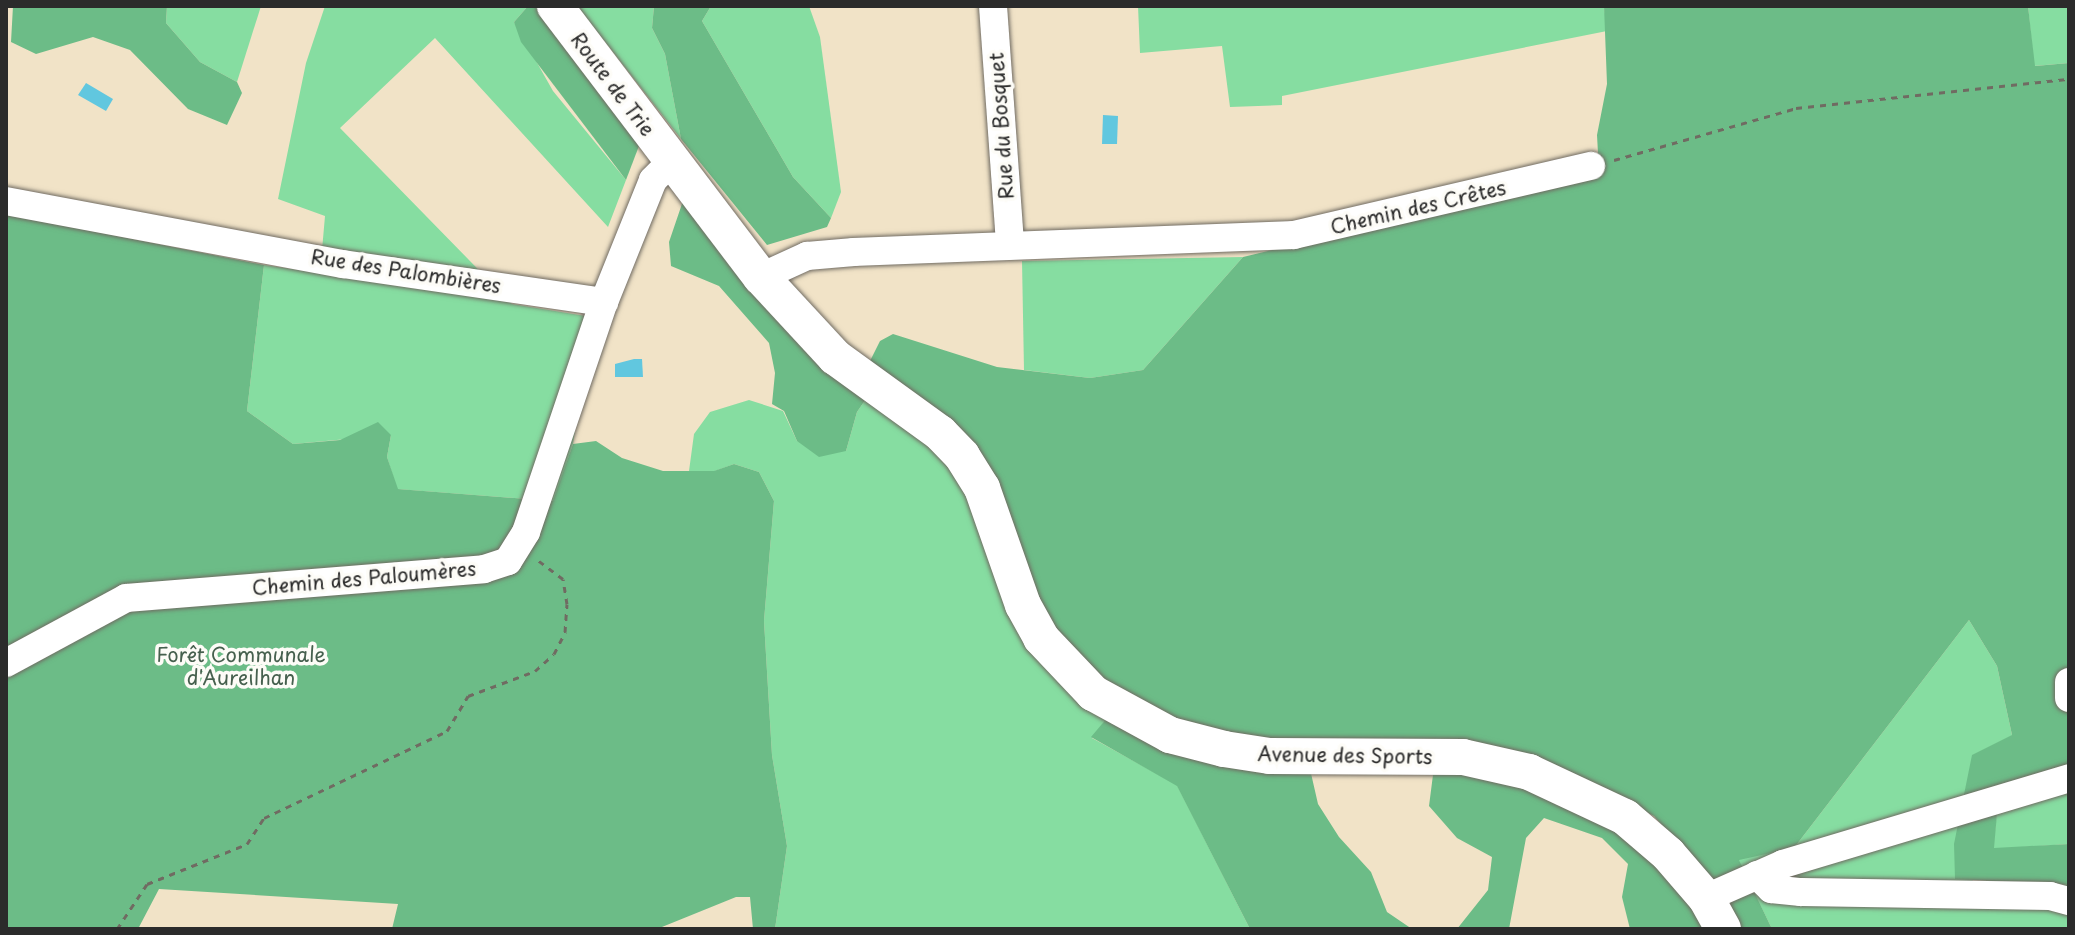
<!DOCTYPE html>
<meta charset="utf-8">
<style>
body{margin:0}
#map{position:relative;width:2075px;height:935px;overflow:hidden;background:#f1e3c7;font-family:"Playpen Sans",sans-serif}
div>[style]{position:absolute}
.green>*{inset:0;background:#86dda1}
.forest>*{inset:0;background:#6cbc87}
.water>*{inset:0;background:#61c7df}
.path>*{height:3px;margin-top:-1.5px;transform-origin:0;background:repeating-linear-gradient(90deg,#706b62 0 6px,transparent 0 12px)}
.roads{filter:drop-shadow(0 0 2px #706b62) drop-shadow(0 0 2px #706b62)}
.minor>*{height:28px;margin:-14px;padding:0 14px;transform-origin:14px;border-radius:14px;background:#fff}
.major>*{height:36px;margin:-18px;padding:0 18px;transform-origin:18px;border-radius:18px;background:#fff}
span{translate:-50% -50%;white-space:nowrap;text-align:center;line-height:1.15;-webkit-text-stroke:7px #fdfcf7;paint-order:stroke}
.street-label{font-size:20px;color:#2b2b2b}
.park-label{font-size:20px;color:#46604e}
.frame{position:absolute;inset:0;border:8px solid #2b2b2b;pointer-events:none}
</style>
<div id="map">
<div class="green">
<div style="clip-path:polygon(167px 6px,261px 6px,237px 82px,200px 62px,166px 23px)"></div>
<div style="clip-path:polygon(325px 6px,528px 6px,514px 22px,553px 91px,626px 180px,608px 227px,435px 38px,340px 128px,512px 304px,592px 317px,573px 444px,554px 501px,397px 489px,387px 457px,391px 435px,293px 444px,247px 411px,264px 265px,320px 273px,325px 216px,278px 199px,306px 63px)"></div>
<div style="clip-path:polygon(577px 6px,654px 6px,652px 28px,665px 54px,681px 139px)"></div>
<div style="clip-path:polygon(711px 6px,809px 6px,820px 37px,841px 192px,831px 218px,793px 177px,702px 21px)"></div>
<div style="clip-path:polygon(1138px 6px,1604px 6px,1607px 31px,1282px 96px,1282px 105px,1230px 107px,1222px 46px,1140px 53px)"></div>
<div style="clip-path:polygon(2028px 6px,2069px 6px,2069px 63px,2034px 66px)"></div>
<div style="clip-path:polygon(1243px 257px,1143px 370px,1090px 378px,1024px 370px,1022px 261px)"></div>
<div style="clip-path:polygon(868px 396px,953px 466px,1107px 718px,1092px 738px,1177px 785px,1250px 929px,775px 929px,787px 846px,772px 755px,764px 621px,774px 501px,759px 472px,734px 464px,715px 471px,689px 471px,694px 434px,710px 412px,749px 400px,783px 411px,797px 441px,846px 451px,857px 412px)"></div>
<div style="clip-path:polygon(1969px 620px,1997px 666px,2012px 735px,1972px 883px,2069px 885px,2069px 929px,1772px 929px,1738px 859px,1794px 848px)"></div>
<div style="clip-path:polygon(2069px 786px,2069px 844px,1993px 849px,1998px 803px)"></div>
</div>
<div class="forest">
<div style="clip-path:polygon(13px 6px,167px 6px,166px 23px,200px 62px,237px 82px,242px 93px,227px 125px,188px 109px,130px 50px,93px 37px,36px 54px,11px 42px)"></div>
<div style="clip-path:polygon(528px 6px,536px 6px,642px 138px,626px 180px,521px 42px,514px 22px)"></div>
<div style="clip-path:polygon(654px 6px,711px 6px,702px 21px,793px 177px,831px 218px,827px 227px,767px 245px,681px 139px,665px 54px,652px 28px)"></div>
<div style="clip-path:polygon(1604px 6px,2028px 6px,2035px 66px,2069px 63px,2069px 786px,1998px 803px,1994px 848px,2069px 844px,2069px 885px,1955px 879px,1954px 844px,1972px 755px,2012px 735px,1997px 666px,1969px 620px,1794px 848px,1739px 860px,1772px 929px,1741px 929px,1729px 901px,1654px 816px,1577px 777px,1233px 737px,1155px 713px,1106px 688px,1067px 654px,1039px 607px,985px 469px,870px 361px,880px 341px,893px 334px,997px 367px,1090px 378px,1143px 370px,1243px 257px,1599px 172px,1597px 135px,1607px 84px)"></div>
<div style="clip-path:polygon(685px 195px,868px 396px,857px 412px,846px 451px,819px 457px,797px 441px,784px 411px,772px 404px,775px 373px,769px 343px,719px 286px,671px 266px,669px 242px)"></div>
<div style="clip-path:polygon(6px 214px,264px 265px,247px 411px,293px 444px,340px 440px,378px 422px,391px 435px,387px 457px,398px 489px,553px 501px,573px 444px,596px 441px,622px 458px,663px 471px,714px 471px,734px 464px,759px 472px,774px 501px,764px 621px,772px 755px,787px 846px,775px 929px,753px 929px,750px 897px,736px 897px,657px 929px,392px 929px,398px 904px,159px 889px,138px 929px,6px 929px)"></div>
<div style="clip-path:polygon(1107px 718px,1310px 769px,1318px 804px,1339px 837px,1371px 872px,1387px 912px,1412px 929px,1250px 929px,1177px 786px,1091px 737px)"></div>
<div style="clip-path:polygon(1434px 767px,1543px 792px,1640px 838px,1706px 929px,1630px 929px,1622px 897px,1628px 864px,1602px 838px,1544px 818px,1526px 838px,1509px 929px,1457px 929px,1488px 890px,1492px 857px,1457px 838px,1429px 806px)"></div>
</div>
<div class="water">
<div style="clip-path:polygon(86px 83px,113px 99px,106px 111px,78px 95px)"></div>
<div style="clip-path:polygon(1103px 115px,1118px 116px,1117px 144px,1102px 144px)"></div>
<div style="clip-path:polygon(634px 359px,642px 359px,643px 377px,615px 377px,615px 364px)"></div>
</div>
<div class="path">
<div style="left:1614px;top:160px;width:189px;rotate:-15.9deg"></div>
<div style="left:1796px;top:108px;width:275px;rotate:-6.1deg"></div>
<div style="left:117px;top:929px;width:54px;rotate:-56.3deg"></div>
<div style="left:147px;top:884px;width:108px;rotate:-21.8deg"></div>
<div style="left:247px;top:844px;width:31px;rotate:-57deg"></div>
<div style="left:264px;top:818px;width:203px;rotate:-25.4deg"></div>
<div style="left:447px;top:731px;width:41px;rotate:-59deg"></div>
<div style="left:468px;top:696px;width:72px;rotate:-20.5deg"></div>
<div style="left:535px;top:671px;width:25px;rotate:-42deg"></div>
<div style="left:554px;top:654px;width:25px;rotate:-63deg"></div>
<div style="left:565px;top:632px;width:28px;rotate:-86deg"></div>
<div style="left:567px;top:604px;width:25px;rotate:-99deg"></div>
<div style="left:563px;top:579px;width:31px;rotate:-143deg"></div>
</div>
<div class="roads">
<div class="minor">
<div style="left:993px;top:6px;width:240px;rotate:85.9deg"></div>
<div style="left:6px;top:201px;width:343px;rotate:10.6deg"></div>
<div style="left:343px;top:264px;width:264px;rotate:8.3deg"></div>
<div style="left:604px;top:302px;width:131px;rotate:-68.1deg"></div>
<div style="left:653px;top:180px;width:27px;rotate:-45deg"></div>
<div style="left:761px;top:277px;width:51px;rotate:-24.5deg"></div>
<div style="left:807px;top:256px;width:47px;rotate:-4.9deg"></div>
<div style="left:854px;top:252px;width:440px;rotate:-2.2deg"></div>
<div style="left:1294px;top:235px;width:305px;rotate:-13.1deg"></div>
<div style="left:6px;top:663px;width:136px;rotate:-28.4deg"></div>
<div style="left:126px;top:598px;width:359px;rotate:-4.6deg"></div>
<div style="left:484px;top:569px;width:25px;rotate:-18deg"></div>
<div style="left:508px;top:561px;width:34px;rotate:-58deg"></div>
<div style="left:526px;top:532px;width:243px;rotate:-71.3deg"></div>
<div style="left:2069px;top:682px;width:16px;rotate:90deg"></div>
<div style="left:1757px;top:875px;width:20px;rotate:45deg"></div>
<div style="left:1771px;top:889px;width:30px;rotate:6deg"></div>
<div style="left:1801px;top:892px;width:249px;rotate:0.9deg"></div>
<div style="left:2050px;top:896px;width:20px;rotate:15deg"></div>
<div style="left:1706px;top:898px;width:84px;rotate:-23.8deg"></div>
<div style="left:1783px;top:864px;width:299px;rotate:-16.7deg"></div>
</div>
<div class="major">
<div style="left:555px;top:6px;width:340px;rotate:52.8deg"></div>
<div style="left:761px;top:277px;width:109px;rotate:47.2deg"></div>
<div style="left:835px;top:357px;width:130px;rotate:35.9deg"></div>
<div style="left:940px;top:433px;width:32px;rotate:46deg"></div>
<div style="left:962px;top:456px;width:38px;rotate:58deg"></div>
<div style="left:982px;top:488px;width:124px;rotate:70.7deg"></div>
<div style="left:1023px;top:605px;width:38px;rotate:61deg"></div>
<div style="left:1041px;top:638px;width:76px;rotate:46.6deg"></div>
<div style="left:1093px;top:693px;width:88px;rotate:28.6deg"></div>
<div style="left:1170px;top:735px;width:56px;rotate:14.5deg"></div>
<div style="left:1224px;top:749px;width:46px;rotate:8.8deg"></div>
<div style="left:1269px;top:756px;width:194px;rotate:0.3deg"></div>
<div style="left:1463px;top:757px;width:68px;rotate:12.8deg"></div>
<div style="left:1529px;top:772px;width:106px;rotate:25.1deg"></div>
<div style="left:1625px;top:817px;width:57px;rotate:40.7deg"></div>
<div style="left:1668px;top:854px;width:58px;rotate:49.2deg"></div>
<div style="left:1706px;top:898px;width:35px;rotate:61deg"></div>
</div>
</div>
<div class="street-label">
<span style="left:613px;top:84px;rotate:53deg">Route de Trie</span>
<span style="left:1001px;top:126px;rotate:-94deg">Rue du Bosquet</span>
<span style="left:1418px;top:207px;rotate:-13deg">Chemin des Crêtes</span>
<span style="left:406px;top:271px;rotate:9deg">Rue des Palombières</span>
<span style="left:364px;top:578px;rotate:-5deg">Chemin des Paloumères</span>
<span style="left:1345px;top:755px;rotate:1deg">Avenue des Sports</span>
</div>
<div class="park-label">
<span style="left:241px;top:666px">Forêt Communale<br>d'Aureilhan</span>
</div>
<div class="frame"></div>
</div>
